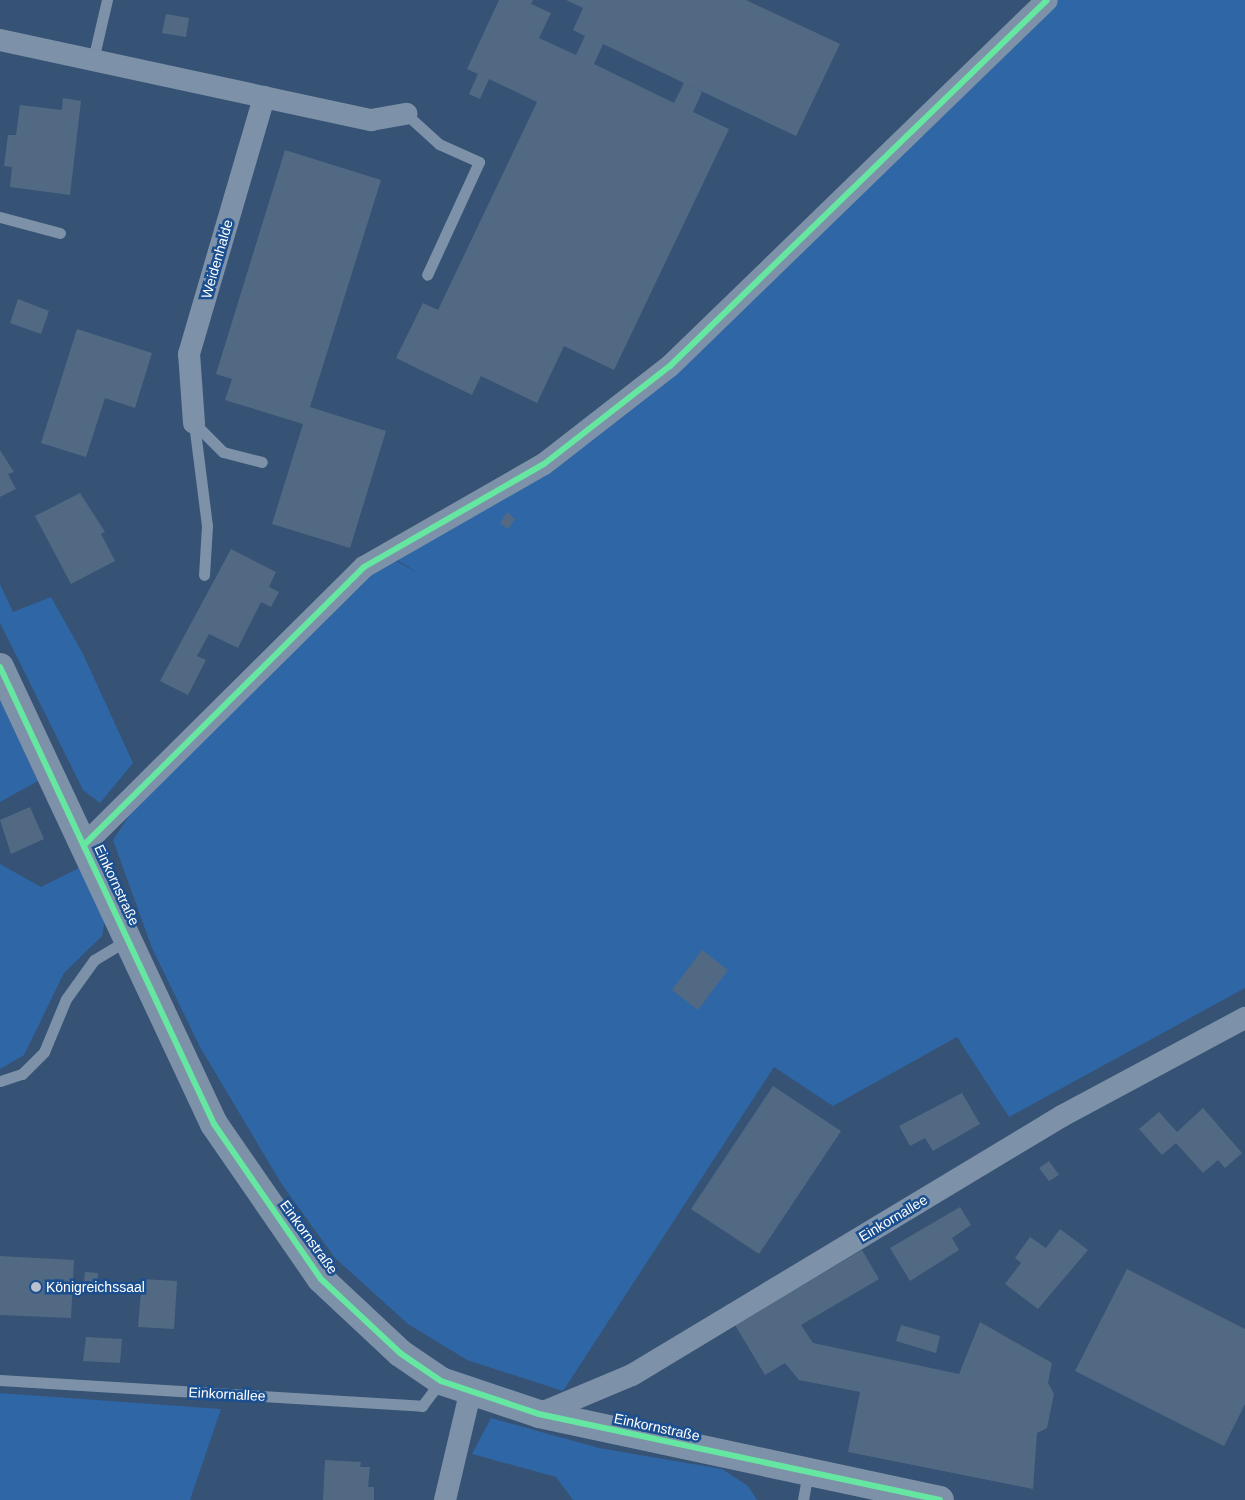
<!DOCTYPE html>
<meta charset="utf-8">
<style>
body{margin:0}
#map{position:relative;width:1245px;height:1500px;overflow:hidden;background:#365274;font-family:Arial,sans-serif}
div>[style]{position:absolute}
.green>*{inset:0;background:#2f66a5}
.building>*{inset:0;background:#526984}
.service>*{height:11px;margin:-5.5px;padding:0 5.5px;transform-origin:5.5px;border-radius:5.5px;background:#7d92a8}
.minor>*{height:22px;margin:-11px;padding:0 11px;transform-origin:11px;border-radius:11px;background:#7d92a8}
.tertiary>*{height:28px;margin:-14px;padding:0 14px;transform-origin:14px;border-radius:14px;background:#7d92a8}
.cycleway>*{height:6px;margin:-3px;padding:0 3px;transform-origin:3px;border-radius:3px;background:#66e7a1}
.dots>*{width:14px;height:14px;translate:-50% -50%;box-sizing:border-box;border:2px solid #1b4f8f;border-radius:50%}
span{translate:-50% -50%;white-space:nowrap;text-align:center;line-height:1.15;-webkit-text-stroke:5px #1b4f8f;paint-order:stroke}
.street-label{font-size:14px;color:#fff}
.poi-label{font-size:14px;color:#fff}
.left{translate:0 -50%;text-align:left}
</style>
<div id="map">
<div class="green">
<div style="clip-path:polygon(1057px 0,1245px 0,1245px 988px,1009px 1117px,957px 1037px,833px 1106px,774px 1067px,563px 1391px,467px 1360px,408px 1324px,335px 1258px,281px 1183px,200px 1047px,152px 948px,113px 840px,131px 813px,329px 611px,390px 558px,420px 574px,390px 556px,511px 488px,552px 472px)"></div>
<div style="clip-path:polygon(0 584px,13px 612px,51px 597px,83px 654px,133px 763px,100px 803px,83px 790px,0 623px)"></div>
<div style="clip-path:polygon(0 700px,38px 781px,0 802px)"></div>
<div style="clip-path:polygon(0 864px,41px 887px,79px 868px,105px 921px,102px 936px,64px 973px,24px 1055px,0 1069px)"></div>
<div style="clip-path:polygon(0 1393px,221px 1409px,190px 1500px,0 1500px)"></div>
<div style="clip-path:polygon(491px 1418px,599px 1448px,722px 1469px,748px 1486px,757px 1500px,573px 1500px,556px 1477px,472px 1454px)"></div>
</div>
<div class="building">
<div style="clip-path:polygon(evenodd,499px 0,533px 0,531px 4px,551px 13px,539px 38px,576px 55px,585px 36px,573px 30px,583px 8px,566px 0,746px 0,840px 44px,796px 136px,686px 84px,702px 92px,693px 112px,729px 129px,614px 370px,564px 346px,537px 403px,481px 376px,472px 395px,396px 358px,423px 303px,438px 310px,537px 102px,489px 79px,480px 99px,469px 94px,478px 74px,467px 69px,499px 0,603px 44px,684px 83px,674px 103px,594px 64px,603px 44px)"></div>
<div style="clip-path:polygon(166px 14px,189px 18px,186px 37px,162px 33px)"></div>
<div style="clip-path:polygon(63px 98px,81px 101px,70px 195px,10px 187px,12px 167px,4px 166px,8px 135px,16px 135px,20px 105px,62px 110px)"></div>
<div style="clip-path:polygon(285px 150px,381px 180px,310px 407px,386px 431px,350px 548px,272px 524px,303px 424px,225px 400px,232px 379px,216px 374px)"></div>
<div style="clip-path:polygon(18px 299px,49px 311px,41px 334px,10px 323px)"></div>
<div style="clip-path:polygon(77px 329px,152px 353px,135px 408px,105px 398px,86px 457px,41px 443px)"></div>
<div style="clip-path:polygon(0 450px,14px 472px,8px 474px,16px 489px,0 497px)"></div>
<div style="clip-path:polygon(80px 493px,105px 532px,101px 534px,115px 561px,71px 584px,35px 516px)"></div>
<div style="clip-path:polygon(507px 512px,515px 519px,508px 529px,500px 523px)"></div>
<div style="clip-path:polygon(231px 549px,276px 572px,269px 587px,279px 592px,271px 607px,261px 602px,238px 648px,209px 634px,197px 656px,206px 660px,188px 695px,160px 681px)"></div>
<div style="clip-path:polygon(30px 807px,44px 839px,11px 854px,0 820px)"></div>
<div style="clip-path:polygon(702px 950px,728px 970px,698px 1010px,672px 990px)"></div>
<div style="clip-path:polygon(773px 1086px,841px 1131px,759px 1254px,691px 1209px)"></div>
<div style="clip-path:polygon(962px 1093px,980px 1124px,933px 1151px,925px 1138px,910px 1146px,899px 1126px)"></div>
<div style="clip-path:polygon(1203px 1108px,1242px 1153px,1225px 1168px,1218px 1160px,1203px 1173px,1176px 1143px,1162px 1155px,1139px 1129px,1159px 1112px,1177px 1132px)"></div>
<div style="clip-path:polygon(1049px 1161px,1059px 1175px,1049px 1181px,1039px 1168px)"></div>
<div style="clip-path:polygon(960px 1207px,971px 1225px,952px 1238px,959px 1250px,910px 1281px,890px 1248px)"></div>
<div style="clip-path:polygon(1060px 1229px,1088px 1250px,1038px 1309px,1005px 1284px,1021px 1263px,1015px 1258px,1030px 1237px,1046px 1248px)"></div>
<div style="clip-path:polygon(862px 1250px,879px 1279px,801px 1325px,813px 1343px,959px 1374px,980px 1322px,1052px 1363px,1048px 1383px,1054px 1394px,1047px 1428px,1037px 1433px,1033px 1489px,848px 1452px,860px 1392px,799px 1380px,785px 1363px,765px 1375px,735px 1325px)"></div>
<div style="clip-path:polygon(0 1256px,74px 1260px,71px 1318px,0 1315px)"></div>
<div style="clip-path:polygon(1127px 1269px,1245px 1329px,1245px 1404px,1224px 1446px,1075px 1371px)"></div>
<div style="clip-path:polygon(85px 1272px,98px 1273px,98px 1282px,84px 1281px)"></div>
<div style="clip-path:polygon(142px 1279px,177px 1281px,174px 1329px,138px 1327px)"></div>
<div style="clip-path:polygon(901px 1325px,940px 1336px,936px 1353px,896px 1341px)"></div>
<div style="clip-path:polygon(86px 1337px,122px 1339px,120px 1363px,83px 1361px)"></div>
<div style="clip-path:polygon(325px 1460px,361px 1462px,360px 1467px,370px 1467px,368px 1487px,374px 1487px,374px 1500px,323px 1500px)"></div>
</div>
<div class="service">
<div style="left:93px;top:60px;width:62px;rotate:-76.9deg"></div>
<div style="left:406px;top:114px;width:45px;rotate:42.3deg"></div>
<div style="left:439px;top:144px;width:44px;rotate:24.2deg"></div>
<div style="left:479px;top:162px;width:124px;rotate:114.7deg"></div>
<div style="left:0;top:217px;width:62px;rotate:14.9deg"></div>
<div style="left:194px;top:423px;width:104px;rotate:82.8deg"></div>
<div style="left:207px;top:526px;width:49px;rotate:93.5deg"></div>
<div style="left:194px;top:423px;width:41px;rotate:45deg"></div>
<div style="left:223px;top:452px;width:40px;rotate:14.4deg"></div>
<div style="left:0;top:1081px;width:23px;rotate:-18deg"></div>
<div style="left:22px;top:1074px;width:31px;rotate:-45deg"></div>
<div style="left:44px;top:1052px;width:57px;rotate:-67.5deg"></div>
<div style="left:66px;top:999px;width:48px;rotate:-54.3deg"></div>
<div style="left:94px;top:960px;width:41px;rotate:-31deg"></div>
<div style="left:0;top:1380px;width:423px;rotate:3.5deg"></div>
<div style="left:422px;top:1406px;width:31px;rotate:-53deg"></div>
<div style="left:803px;top:1500px;width:27px;rotate:-80deg"></div>
</div>
<div class="minor">
<div style="left:0;top:40px;width:380px;rotate:12.2deg"></div>
<div style="left:371px;top:120px;width:36px;rotate:-10deg"></div>
<div style="left:194px;top:423px;width:69px;rotate:-94.1deg"></div>
<div style="left:189px;top:354px;width:268px;rotate:-73.7deg"></div>
<div style="left:85px;top:844px;width:393px;rotate:-44.8deg"></div>
<div style="left:364px;top:567px;width:207px;rotate:-29.8deg"></div>
<div style="left:544px;top:464px;width:160px;rotate:-37.9deg"></div>
<div style="left:670px;top:366px;width:525px;rotate:-44.15deg"></div>
<div style="left:539px;top:1414px;width:101px;rotate:-22.8deg"></div>
<div style="left:632px;top:1375px;width:502px;rotate:-31.06deg"></div>
<div style="left:1062px;top:1116px;width:208px;rotate:-28.2deg"></div>
<div style="left:445px;top:1500px;width:110px;rotate:-76.8deg"></div>
</div>
<div class="tertiary">
<div style="left:0;top:667px;width:505px;rotate:64.91deg"></div>
<div style="left:214px;top:1124px;width:188px;rotate:55.4deg"></div>
<div style="left:321px;top:1279px;width:108px;rotate:43.1deg"></div>
<div style="left:400px;top:1353px;width:50px;rotate:34.3deg"></div>
<div style="left:441px;top:1381px;width:103px;rotate:18.6deg"></div>
<div style="left:539px;top:1414px;width:410px;rotate:12.1deg"></div>
</div>
<div class="cycleway">
<div style="left:0;top:667px;width:505px;rotate:64.91deg"></div>
<div style="left:214px;top:1124px;width:188px;rotate:55.4deg"></div>
<div style="left:321px;top:1279px;width:108px;rotate:43.1deg"></div>
<div style="left:400px;top:1353px;width:50px;rotate:34.3deg"></div>
<div style="left:441px;top:1381px;width:103px;rotate:18.6deg"></div>
<div style="left:539px;top:1414px;width:410px;rotate:12.1deg"></div>
<div style="left:85px;top:844px;width:393px;rotate:-44.8deg"></div>
<div style="left:364px;top:567px;width:207px;rotate:-29.8deg"></div>
<div style="left:544px;top:464px;width:160px;rotate:-37.9deg"></div>
<div style="left:670px;top:366px;width:525px;rotate:-44.15deg"></div>
</div>
<div class="dots">
<div style="left:36px;top:1287px;background:#b9c2ce"></div>
</div>
<div class="street-label">
<span style="left:217px;top:259px;rotate:-74deg">Weidenhalde</span>
<span style="left:117px;top:885px;rotate:65deg">Einkornstraße</span>
<span style="left:893px;top:1218px;rotate:-31deg">Einkornallee</span>
<span style="left:309px;top:1237px;rotate:54deg">Einkornstraße</span>
<span style="left:227px;top:1394px;rotate:3deg">Einkornallee</span>
<span style="left:657px;top:1427px;rotate:12deg">Einkornstraße</span>
</div>
<div class="poi-label">
<span class="left" style="left:46px;top:1287px">Königreichssaal</span>
</div>
</div>
